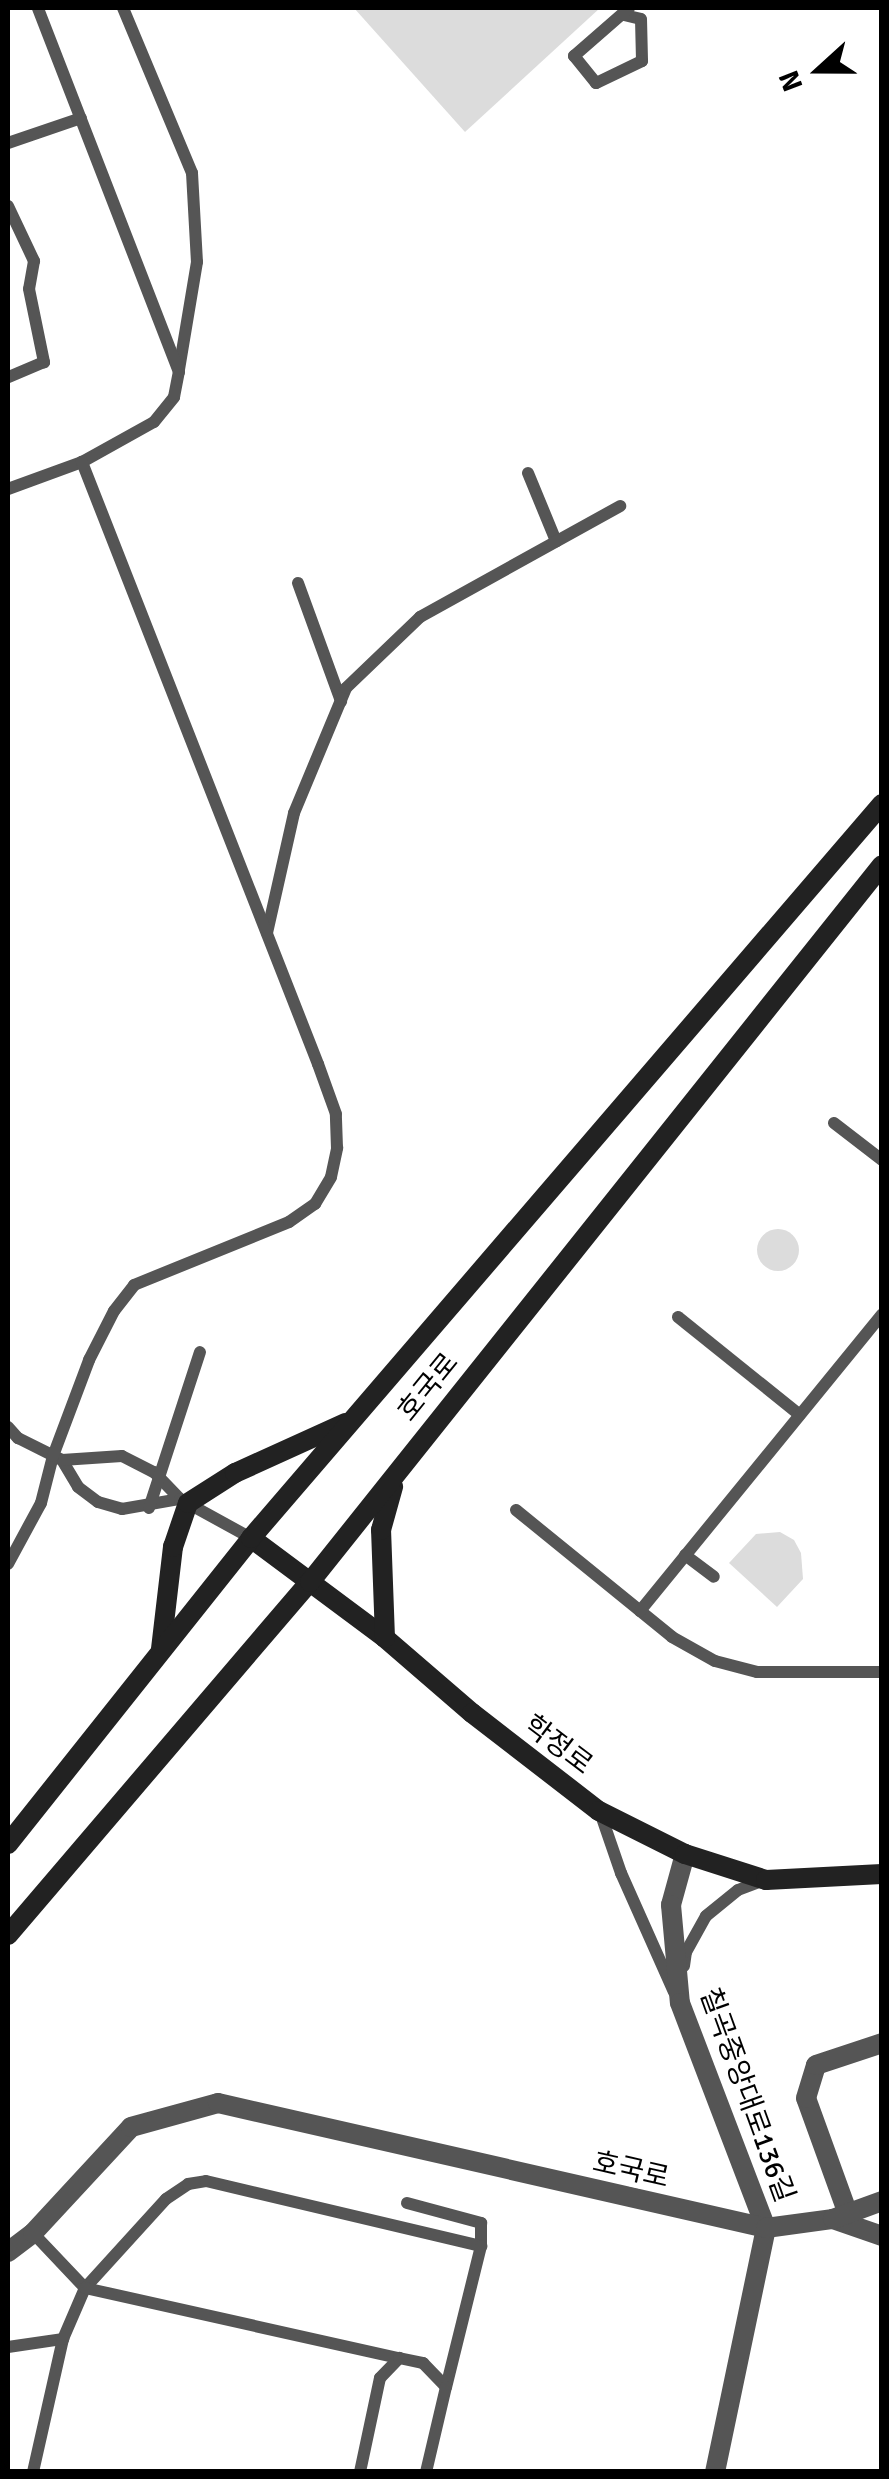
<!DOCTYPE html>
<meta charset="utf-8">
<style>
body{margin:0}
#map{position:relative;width:889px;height:2479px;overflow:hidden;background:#fff;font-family:Signika,"Noto Sans KR",sans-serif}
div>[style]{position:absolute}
.green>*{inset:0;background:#dcdcdc}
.round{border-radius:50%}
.lane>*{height:12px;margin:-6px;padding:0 6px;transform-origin:6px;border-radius:6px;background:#555}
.street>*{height:20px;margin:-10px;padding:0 10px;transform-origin:10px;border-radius:10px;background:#555}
.secondary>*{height:20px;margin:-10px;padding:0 10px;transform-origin:10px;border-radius:10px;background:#222}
span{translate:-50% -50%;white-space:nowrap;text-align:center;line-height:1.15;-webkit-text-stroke:10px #fff;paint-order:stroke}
.street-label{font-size:28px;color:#000}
.frame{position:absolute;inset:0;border:10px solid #000;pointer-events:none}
.north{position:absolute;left:769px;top:20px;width:100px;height:100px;-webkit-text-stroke:8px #fff;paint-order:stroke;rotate:249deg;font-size:28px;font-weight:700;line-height:40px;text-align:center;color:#000}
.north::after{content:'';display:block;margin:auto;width:35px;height:45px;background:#000;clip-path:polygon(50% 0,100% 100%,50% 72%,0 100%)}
</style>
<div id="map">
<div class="green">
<div style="clip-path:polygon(354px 8px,600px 8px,465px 132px)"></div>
<div class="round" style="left:757px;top:1229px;width:42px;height:42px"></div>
<div style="clip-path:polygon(780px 1532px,794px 1540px,801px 1553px,803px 1579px,777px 1607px,729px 1563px,756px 1534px)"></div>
</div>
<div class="lane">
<div style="left:123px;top:8px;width:179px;rotate:67.3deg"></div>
<div style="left:192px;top:173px;width:89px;rotate:86.8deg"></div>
<div style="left:197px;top:262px;width:109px;rotate:99.5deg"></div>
<div style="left:624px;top:15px;width:17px;rotate:13deg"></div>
<div style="left:641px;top:19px;width:42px;rotate:88.6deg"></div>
<div style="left:642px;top:61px;width:51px;rotate:154.4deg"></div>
<div style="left:596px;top:83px;width:35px;rotate:-129deg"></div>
<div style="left:574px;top:56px;width:73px;rotate:-41.1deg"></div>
<div style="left:8px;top:143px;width:77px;rotate:-18.9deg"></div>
<div style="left:8px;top:206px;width:61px;rotate:64.7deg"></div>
<div style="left:34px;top:261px;width:28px;rotate:100deg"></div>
<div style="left:29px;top:289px;width:75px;rotate:78.4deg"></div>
<div style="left:44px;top:362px;width:39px;rotate:157deg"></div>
<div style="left:528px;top:473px;width:74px;rotate:67.6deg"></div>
<div style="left:8px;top:489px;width:79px;rotate:-20deg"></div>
<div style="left:82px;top:462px;width:82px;rotate:-29.1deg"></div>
<div style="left:154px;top:422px;width:32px;rotate:-51deg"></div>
<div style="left:174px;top:397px;width:25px;rotate:-79deg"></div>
<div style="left:179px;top:372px;width:390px;rotate:-111.2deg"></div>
<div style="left:298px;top:583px;width:126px;rotate:70deg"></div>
<div style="left:267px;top:933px;width:123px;rotate:-77.3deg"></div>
<div style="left:294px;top:813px;width:135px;rotate:-67.4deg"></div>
<div style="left:346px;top:688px;width:103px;rotate:-43.8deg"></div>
<div style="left:420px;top:617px;width:229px;rotate:-29deg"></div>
<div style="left:834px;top:1123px;width:61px;rotate:37.6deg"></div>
<div style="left:678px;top:1317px;width:156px;rotate:38.8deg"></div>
<div style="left:8px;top:1427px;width:15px;rotate:48deg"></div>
<div style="left:18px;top:1438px;width:49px;rotate:26.6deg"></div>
<div style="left:62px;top:1460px;width:31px;rotate:59deg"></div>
<div style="left:78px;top:1487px;width:25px;rotate:37deg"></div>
<div style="left:98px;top:1502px;width:25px;rotate:16deg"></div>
<div style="left:122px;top:1509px;width:59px;rotate:-9.8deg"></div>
<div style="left:62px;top:1460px;width:60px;rotate:-3.8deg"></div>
<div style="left:122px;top:1456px;width:36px;rotate:27deg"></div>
<div style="left:154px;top:1472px;width:37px;rotate:46deg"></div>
<div style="left:180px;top:1499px;width:81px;rotate:28.8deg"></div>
<div style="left:149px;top:1508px;width:164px;rotate:-71.9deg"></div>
<div style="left:516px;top:1510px;width:201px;rotate:39.1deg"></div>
<div style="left:672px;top:1637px;width:49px;rotate:29.2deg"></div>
<div style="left:715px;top:1661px;width:43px;rotate:14.7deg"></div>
<div style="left:757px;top:1672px;width:125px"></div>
<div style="left:685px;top:1555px;width:36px;rotate:37deg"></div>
<div style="left:8px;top:1564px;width:69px;rotate:-61.6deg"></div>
<div style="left:41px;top:1503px;width:49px;rotate:-75.7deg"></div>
<div style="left:53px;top:1456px;width:103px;rotate:-69.4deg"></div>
<div style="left:89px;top:1360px;width:55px;rotate:-63deg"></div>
<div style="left:114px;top:1311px;width:33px;rotate:-52deg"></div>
<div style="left:134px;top:1285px;width:167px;rotate:-22.1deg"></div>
<div style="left:289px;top:1222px;width:32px;rotate:-35deg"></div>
<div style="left:315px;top:1204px;width:31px;rotate:-59deg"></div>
<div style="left:331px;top:1177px;width:30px;rotate:-78deg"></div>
<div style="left:337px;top:1148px;width:34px;rotate:-92deg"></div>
<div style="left:336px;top:1114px;width:53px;rotate:-109.8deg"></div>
<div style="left:318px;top:1064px;width:647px;rotate:-111.41deg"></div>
<div style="left:640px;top:1611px;width:383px;rotate:-50.8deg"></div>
<div style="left:600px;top:1812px;width:65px;rotate:71deg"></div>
<div style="left:621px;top:1873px;width:130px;rotate:66deg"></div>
<div style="left:684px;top:1966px;width:14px;rotate:-82deg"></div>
<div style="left:686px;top:1952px;width:41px;rotate:-60.9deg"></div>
<div style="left:706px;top:1916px;width:41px;rotate:-39.1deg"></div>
<div style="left:738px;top:1890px;width:28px;rotate:-21deg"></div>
<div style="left:407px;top:2203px;width:77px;rotate:15.1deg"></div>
<div style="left:481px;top:2223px;width:23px;rotate:90deg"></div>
<div style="left:33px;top:2233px;width:76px;rotate:46.6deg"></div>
<div style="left:85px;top:2288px;width:120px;rotate:-47.7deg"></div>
<div style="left:166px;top:2199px;width:27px;rotate:-34deg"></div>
<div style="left:188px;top:2184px;width:18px;rotate:-9deg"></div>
<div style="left:206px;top:2181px;width:283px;rotate:13.3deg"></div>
<div style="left:481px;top:2246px;width:145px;rotate:103.9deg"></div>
<div style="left:8px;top:2347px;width:56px;rotate:-8.3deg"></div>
<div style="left:33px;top:2472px;width:136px;rotate:-77.3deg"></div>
<div style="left:63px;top:2339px;width:56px;rotate:-66.7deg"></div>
<div style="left:85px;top:2288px;width:322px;rotate:12.6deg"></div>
<div style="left:360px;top:2472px;width:96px;rotate:-78deg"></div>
<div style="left:380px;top:2378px;width:28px;rotate:-46deg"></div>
<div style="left:399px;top:2358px;width:25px;rotate:12deg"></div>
<div style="left:423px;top:2363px;width:33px;rotate:46deg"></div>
<div style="left:446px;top:2387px;width:87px;rotate:103.2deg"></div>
</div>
<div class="street">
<div style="left:685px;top:1854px;width:53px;rotate:105.4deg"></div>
<div style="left:671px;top:1905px;width:98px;rotate:84.8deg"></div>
<div style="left:680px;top:2003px;width:241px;rotate:69.1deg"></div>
<div style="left:766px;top:2228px;width:249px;rotate:101.8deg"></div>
<div style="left:848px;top:2214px;width:123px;rotate:-109.9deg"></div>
<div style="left:806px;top:2098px;width:34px;rotate:-73deg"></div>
<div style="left:816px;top:2065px;width:70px;rotate:-18.4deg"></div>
<div style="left:833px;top:2219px;width:52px;rotate:19.1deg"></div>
<div style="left:8px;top:2252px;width:31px;rotate:-37deg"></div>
<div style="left:33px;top:2233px;width:144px;rotate:-47.2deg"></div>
<div style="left:131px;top:2127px;width:90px;rotate:-15.4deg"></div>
<div style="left:218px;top:2103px;width:562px;rotate:12.85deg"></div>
<div style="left:766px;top:2228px;width:68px;rotate:-7.7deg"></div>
<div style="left:833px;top:2219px;width:52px;rotate:-20.2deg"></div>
</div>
<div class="secondary">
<div style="left:251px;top:1538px;width:167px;rotate:36.7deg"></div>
<div style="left:385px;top:1638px;width:115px;rotate:40.8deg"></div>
<div style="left:472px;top:1713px;width:160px;rotate:37.7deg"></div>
<div style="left:599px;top:1811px;width:96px;rotate:26.6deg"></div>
<div style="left:685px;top:1854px;width:85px;rotate:17.8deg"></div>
<div style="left:766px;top:1880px;width:116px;rotate:-3deg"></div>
<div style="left:385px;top:1638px;width:108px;rotate:-92.1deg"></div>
<div style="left:381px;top:1530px;width:45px;rotate:-74.4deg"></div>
<div style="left:161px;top:1649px;width:103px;rotate:-83.3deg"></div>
<div style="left:173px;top:1547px;width:46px;rotate:-71.2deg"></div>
<div style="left:188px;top:1503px;width:56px;rotate:-32.6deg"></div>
<div style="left:235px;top:1473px;width:121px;rotate:-24.4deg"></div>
<div style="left:8px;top:1844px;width:391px;rotate:-51.5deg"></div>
<div style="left:251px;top:1538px;width:968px;rotate:-49.32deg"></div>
<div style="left:8px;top:1935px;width:465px;rotate:-49.5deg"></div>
<div style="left:310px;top:1582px;width:917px;rotate:-51.42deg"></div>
</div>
<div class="street-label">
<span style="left:428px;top:1387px;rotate:-51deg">호국로</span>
<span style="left:558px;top:1745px;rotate:37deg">학정로</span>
<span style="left:747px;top:2095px;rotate:70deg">칠곡중앙대로136길</span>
<span style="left:631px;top:2170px;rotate:13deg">호국로</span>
</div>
<div class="frame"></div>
<div class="north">N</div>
</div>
